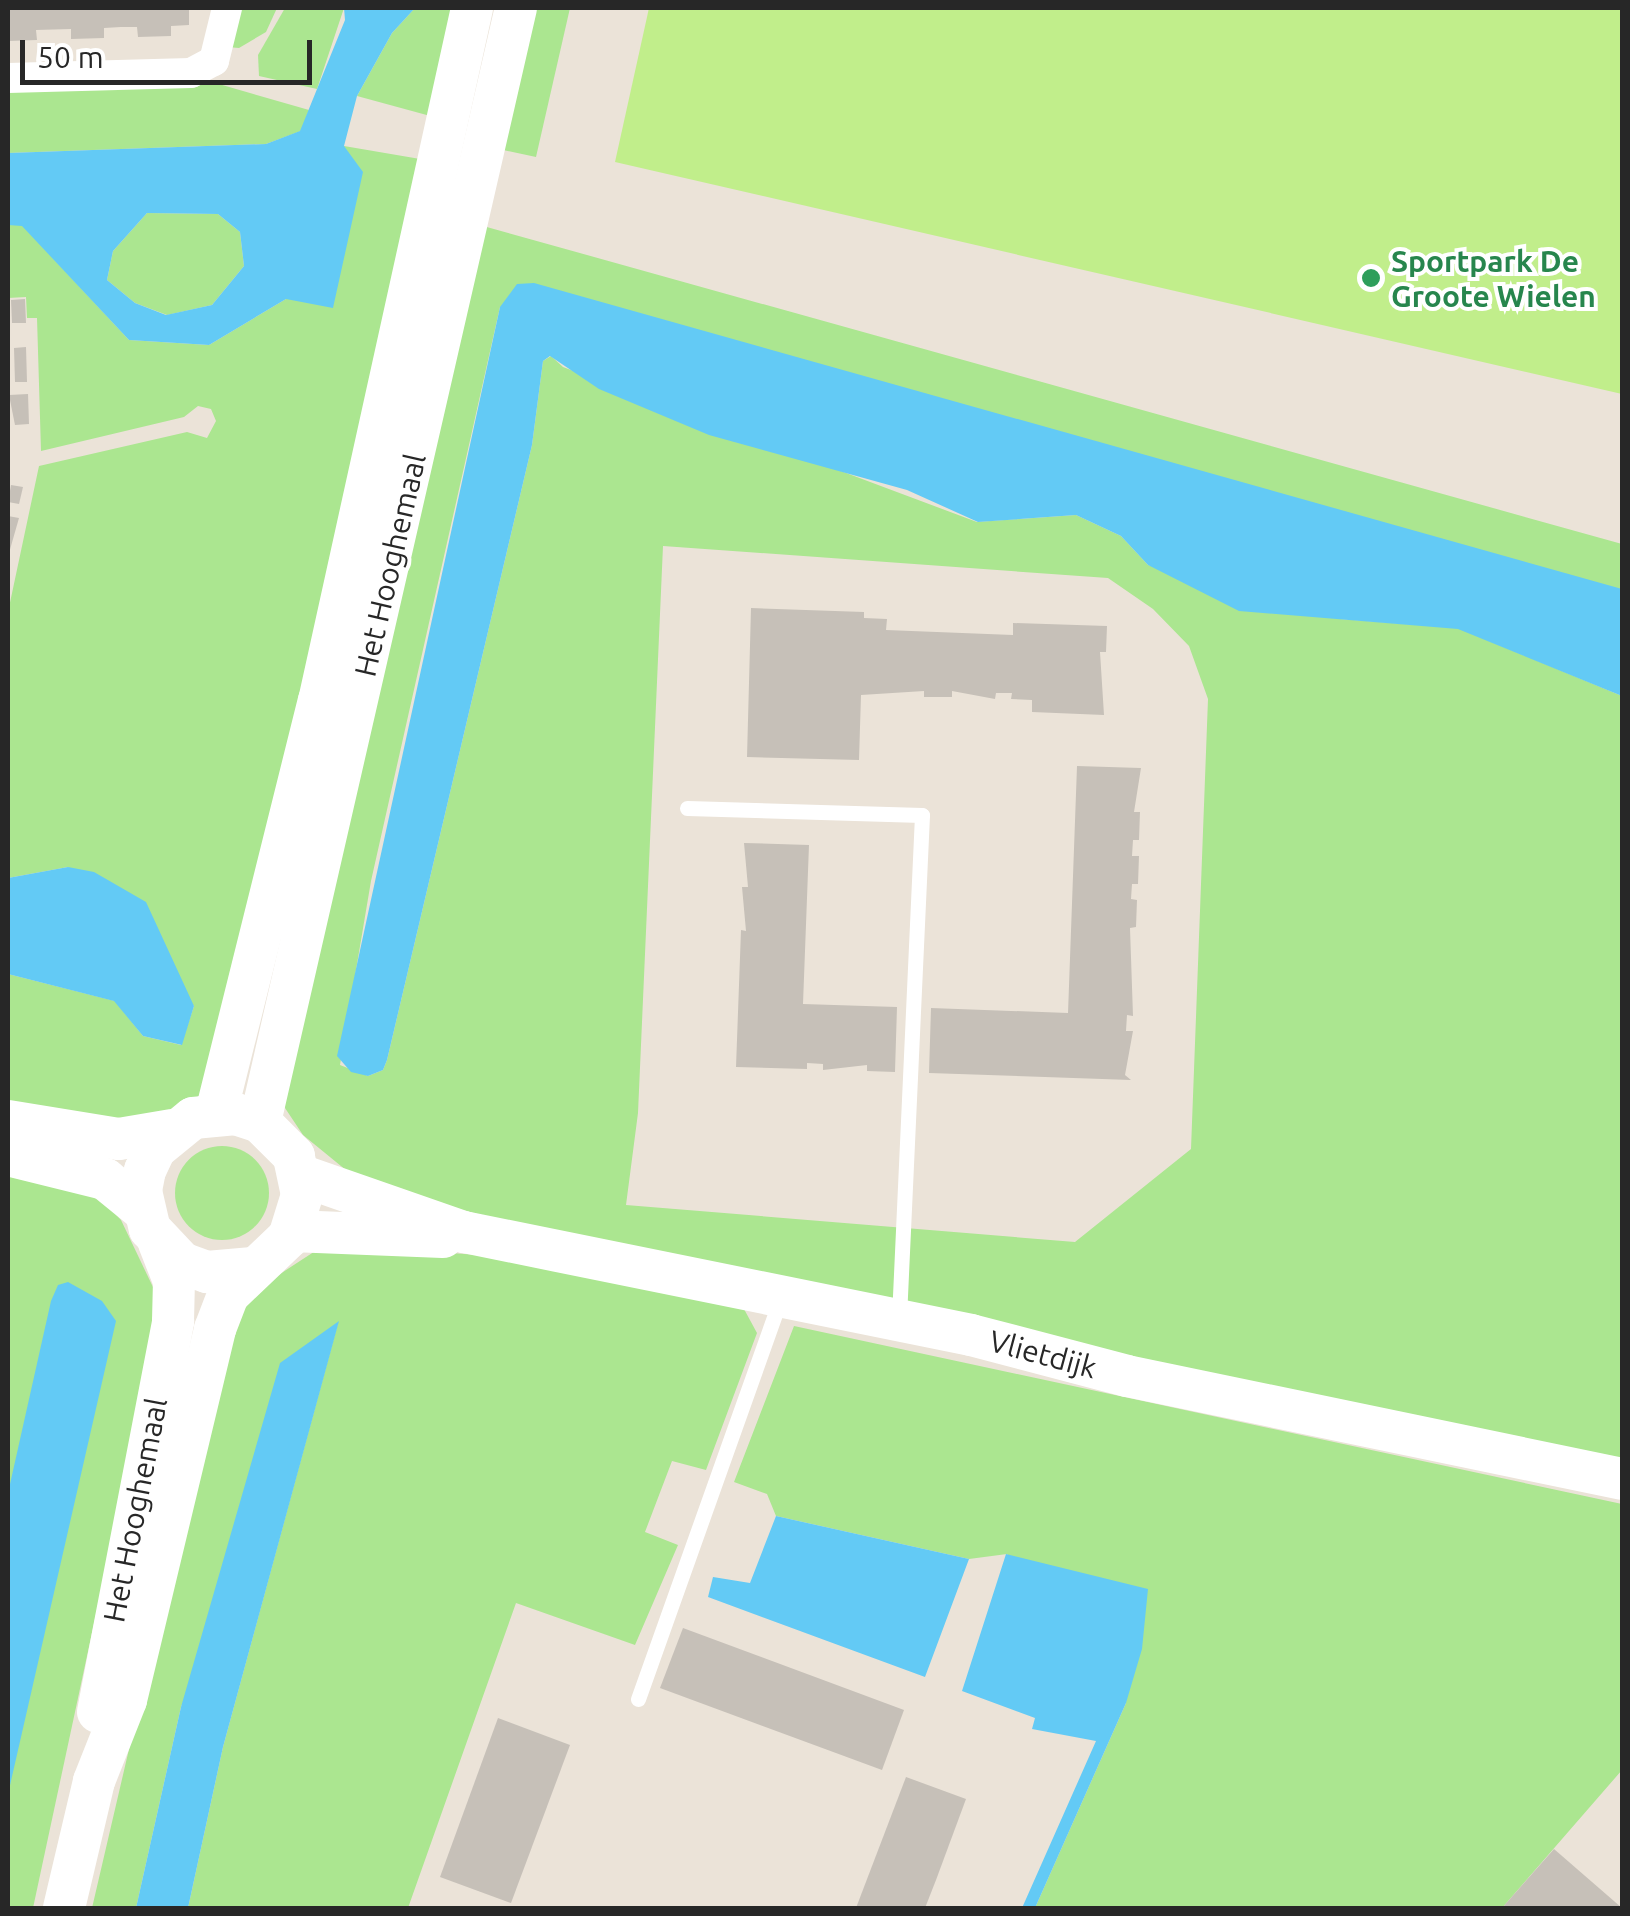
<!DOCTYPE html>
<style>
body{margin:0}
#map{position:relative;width:1630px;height:1916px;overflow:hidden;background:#ebe3d8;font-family:Ubuntu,sans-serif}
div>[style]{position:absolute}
.green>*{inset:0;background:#abe690}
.round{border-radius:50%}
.pitch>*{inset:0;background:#c1ee8b}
.water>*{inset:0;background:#63caf5}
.building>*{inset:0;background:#c6c0b8}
.lane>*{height:15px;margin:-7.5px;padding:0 7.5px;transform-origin:7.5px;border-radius:7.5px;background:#fff}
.street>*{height:30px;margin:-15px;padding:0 15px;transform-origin:15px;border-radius:15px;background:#fff}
.secondary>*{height:42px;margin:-21px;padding:0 21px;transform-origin:21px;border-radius:21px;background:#fff}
.dots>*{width:28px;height:28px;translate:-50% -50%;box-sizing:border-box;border:5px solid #fff;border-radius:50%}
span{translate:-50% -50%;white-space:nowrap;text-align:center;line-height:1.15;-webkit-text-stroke:8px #fff;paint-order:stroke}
.leisure-label{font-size:30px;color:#27864d;font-weight:700}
.left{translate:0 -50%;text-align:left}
.street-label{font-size:30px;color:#272727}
.frame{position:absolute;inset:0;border:10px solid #272727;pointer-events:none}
.scale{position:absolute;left:20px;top:40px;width:292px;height:45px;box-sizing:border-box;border:5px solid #272727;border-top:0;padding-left:12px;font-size:30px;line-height:35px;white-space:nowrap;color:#272727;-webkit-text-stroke:8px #fff;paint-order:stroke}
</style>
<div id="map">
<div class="green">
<div style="clip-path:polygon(235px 8px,277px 8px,266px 32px,239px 48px,227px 47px)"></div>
<div style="clip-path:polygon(285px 8px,344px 8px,317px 89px,259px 76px,258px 55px)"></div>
<div style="clip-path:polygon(415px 8px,460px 8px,434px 117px,357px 96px,392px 33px)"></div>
<div style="clip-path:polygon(535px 8px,570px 8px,536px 157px,503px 150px)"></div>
<div style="clip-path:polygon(205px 80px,309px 110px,301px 131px,266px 144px,8px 153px,8px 88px)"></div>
<div style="clip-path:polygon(344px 146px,426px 160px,240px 985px,199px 1096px,150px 1121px,8px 1109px,8px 974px,115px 1001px,143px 1036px,181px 1045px,194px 1006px,68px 867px,8px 878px,8px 612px,39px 466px,187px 432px,207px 438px,216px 421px,211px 409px,198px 406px,184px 417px,41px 451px,37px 318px,27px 318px,26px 297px,8px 298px,8px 225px,22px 225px,129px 340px,209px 345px,286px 299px)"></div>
<div style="clip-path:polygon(147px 213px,218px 214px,240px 232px,244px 266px,212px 305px,167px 315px,135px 303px,107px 280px,113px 251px)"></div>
<div style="clip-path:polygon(evenodd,476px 224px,1622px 544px,1622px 590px,500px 307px,371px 881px,340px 1065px,368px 1076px,383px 1070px,387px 1060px,532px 445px,543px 361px,551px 356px,563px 367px,977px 522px,1076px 515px,1121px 536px,1148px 565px,1340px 619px,1458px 628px,1622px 696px,1622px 1464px,489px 1217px,363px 1184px,303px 1135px,285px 1108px,282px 1075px,476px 224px,663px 546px,1108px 578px,1153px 609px,1189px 646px,1208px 699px,1191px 1149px,1075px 1242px,626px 1205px,638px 1113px,663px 546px)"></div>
<div class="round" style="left:175px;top:1146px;width:94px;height:94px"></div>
<div style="clip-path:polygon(8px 1168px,91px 1187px,121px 1220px,162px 1306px,33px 1908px,8px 1908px)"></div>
<div style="clip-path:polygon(326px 1244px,506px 1257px,744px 1309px,757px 1333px,706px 1470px,672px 1461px,645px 1532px,678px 1545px,635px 1645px,516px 1603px,408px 1908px,188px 1908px,223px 1747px,338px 1323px,181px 1707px,136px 1908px,92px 1908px,228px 1324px,257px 1289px)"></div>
<div style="clip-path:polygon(794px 1326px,1622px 1504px,1622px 1770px,1502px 1908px,1035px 1908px,1126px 1703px,1007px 1554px,969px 1559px,776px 1516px,767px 1494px,734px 1482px)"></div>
</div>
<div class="pitch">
<div style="clip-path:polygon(649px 8px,1622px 8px,1622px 394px,615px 162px)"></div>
</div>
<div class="water">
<div style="clip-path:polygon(evenodd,344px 8px,415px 8px,392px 33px,357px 96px,344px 146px,363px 172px,333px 308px,286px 299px,209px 345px,129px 340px,22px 226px,8px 225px,8px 153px,266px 144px,300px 131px,345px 20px,344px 8px,147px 213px,218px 214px,240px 232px,244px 266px,212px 305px,166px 315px,135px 303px,107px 280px,113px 251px,147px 213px)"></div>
<div style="clip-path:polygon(534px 283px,1622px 589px,1622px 696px,1458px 629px,1239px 611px,1148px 565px,1121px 536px,1076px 515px,978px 522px,907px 490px,709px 435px,599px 389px,550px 356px,543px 361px,532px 445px,387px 1060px,383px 1070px,368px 1076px,351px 1072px,337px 1056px,500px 307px,517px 284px)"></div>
<div style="clip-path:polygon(68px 867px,94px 872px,146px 902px,194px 1006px,182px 1045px,143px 1036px,114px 1001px,8px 974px,8px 878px)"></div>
<div style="clip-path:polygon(68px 1282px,102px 1301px,116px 1321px,8px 1794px,8px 1493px,51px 1301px,58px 1285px)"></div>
<div style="clip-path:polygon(339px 1321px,223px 1747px,188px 1908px,136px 1908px,181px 1707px,280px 1363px)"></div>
<div style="clip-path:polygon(776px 1516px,969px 1559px,925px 1677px,708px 1597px,713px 1577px,750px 1583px)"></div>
<div style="clip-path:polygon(1006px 1554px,1148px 1589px,1142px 1649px,1126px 1703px,1035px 1908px,1022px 1908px,1096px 1741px,1032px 1729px,1035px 1718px,962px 1691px)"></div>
</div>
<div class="building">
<div style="clip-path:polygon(8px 8px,189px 8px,189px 25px,171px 26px,171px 36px,138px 37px,137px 27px,121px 27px,104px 28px,104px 38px,71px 39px,71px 29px,36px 30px,37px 40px,8px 41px)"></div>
<div style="clip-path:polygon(25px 299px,26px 323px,12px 323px,11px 300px)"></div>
<div style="clip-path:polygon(26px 347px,27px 382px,15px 382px,14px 348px)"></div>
<div style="clip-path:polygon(28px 394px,29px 424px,15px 425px,9px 395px)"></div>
<div style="clip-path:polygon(11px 485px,23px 487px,19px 504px,8px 502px)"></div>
<div style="clip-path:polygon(8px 516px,19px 518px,9px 553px,8px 553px)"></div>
<div style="clip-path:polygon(751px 608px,864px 612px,864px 618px,887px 619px,886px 630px,1013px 635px,1013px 623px,1107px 626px,1106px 652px,1100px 652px,1104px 715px,1032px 712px,1032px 700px,1011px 699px,1012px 693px,996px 693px,995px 699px,952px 691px,952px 697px,924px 697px,924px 691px,861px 695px,859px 760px,747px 757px)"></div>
<div style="clip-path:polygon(1077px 766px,1141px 768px,1134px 812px,1140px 812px,1139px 840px,1133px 840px,1132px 856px,1139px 856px,1138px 884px,1132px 884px,1131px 899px,1137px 900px,1136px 927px,1130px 928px,1133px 1016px,1127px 1015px,1126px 1031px,1133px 1031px,1125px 1075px,1131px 1080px,929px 1073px,931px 1008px,1068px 1013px)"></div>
<div style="clip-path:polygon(744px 843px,809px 845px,803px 1004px,897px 1007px,895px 1072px,867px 1071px,867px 1065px,823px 1070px,823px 1064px,807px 1063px,807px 1069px,736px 1067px,741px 930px,746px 931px,742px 887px,748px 887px)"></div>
<div style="clip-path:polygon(683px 1628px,904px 1710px,882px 1770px,660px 1688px)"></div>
<div style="clip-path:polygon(498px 1718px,570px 1745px,511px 1903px,440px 1877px)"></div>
<div style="clip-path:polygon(906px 1777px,966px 1799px,936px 1880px,925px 1908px,856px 1908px)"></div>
<div style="clip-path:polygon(1554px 1849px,1622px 1908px,1502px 1908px)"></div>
</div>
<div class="lane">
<div style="left:687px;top:808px;width:235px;rotate:1.7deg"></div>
<div style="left:922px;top:815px;width:503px;rotate:92.62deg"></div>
<div style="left:638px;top:1699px;width:427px;rotate:-70.4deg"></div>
</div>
<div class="street">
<div style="left:8px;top:78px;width:183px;rotate:-1.6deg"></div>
<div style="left:191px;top:73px;width:26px;rotate:-28deg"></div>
<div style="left:214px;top:61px;width:55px;rotate:-76.2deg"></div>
</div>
<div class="secondary">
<div style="left:216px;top:1113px;width:425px;rotate:-76deg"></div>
<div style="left:319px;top:701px;width:710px;rotate:-77.55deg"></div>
<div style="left:8px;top:1121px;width:112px;rotate:9.2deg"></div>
<div style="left:119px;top:1139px;width:54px;rotate:-9.6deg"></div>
<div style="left:260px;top:1122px;width:1143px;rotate:-77.06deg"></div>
<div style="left:8px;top:1155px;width:100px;rotate:13.9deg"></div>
<div style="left:105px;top:1179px;width:49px;rotate:39.2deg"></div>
<div style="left:300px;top:1175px;width:174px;rotate:19.2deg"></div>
<div style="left:464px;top:1232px;width:517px;rotate:11.48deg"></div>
<div style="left:971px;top:1335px;width:161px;rotate:14.7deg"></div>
<div style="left:1127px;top:1376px;width:506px;rotate:11.75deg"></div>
<div style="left:292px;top:1231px;width:151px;rotate:2.3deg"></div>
<div style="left:98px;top:1712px;width:398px;rotate:-79.1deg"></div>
<div style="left:173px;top:1321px;width:40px;rotate:-88.6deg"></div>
<div style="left:174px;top:1281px;width:41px;rotate:-111.5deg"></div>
<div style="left:64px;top:1908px;width:130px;rotate:-76.7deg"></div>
<div style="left:94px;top:1781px;width:87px;rotate:-68.4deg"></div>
<div style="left:126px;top:1700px;width:382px;rotate:-76.5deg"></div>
<div style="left:215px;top:1329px;width:36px;rotate:-69deg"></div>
<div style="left:228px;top:1295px;width:84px;rotate:-43.6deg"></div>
<div style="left:289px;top:1237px;width:44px;rotate:-72.8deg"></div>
<div style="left:302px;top:1195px;width:40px;rotate:-102deg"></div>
<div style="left:294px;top:1156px;width:48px;rotate:-135deg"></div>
<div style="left:260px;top:1122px;width:25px;rotate:-162deg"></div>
<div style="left:236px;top:1114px;width:43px;rotate:174.7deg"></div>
<div style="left:193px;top:1118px;width:49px;rotate:140.8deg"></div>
<div style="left:155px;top:1149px;width:23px;rotate:115deg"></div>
<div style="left:145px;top:1170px;width:21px;rotate:101deg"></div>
<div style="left:141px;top:1191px;width:39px;rotate:77deg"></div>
<div style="left:150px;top:1229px;width:47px;rotate:46.7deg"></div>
<div style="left:182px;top:1263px;width:27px;rotate:20deg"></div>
<div style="left:207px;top:1272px;width:46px;rotate:-5deg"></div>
</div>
<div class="dots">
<div style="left:1371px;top:278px;background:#2e9e5b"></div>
</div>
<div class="leisure-label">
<span class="left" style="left:1391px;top:278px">Sportpark De<br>Groote Wielen</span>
</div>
<div class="street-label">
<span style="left:390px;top:565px;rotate:-77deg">Het Hooghemaal</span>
<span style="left:1043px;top:1354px;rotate:15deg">Vlietdijk</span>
<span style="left:135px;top:1510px;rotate:-79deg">Het Hooghemaal</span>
</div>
<div class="frame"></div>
<div class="scale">50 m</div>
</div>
